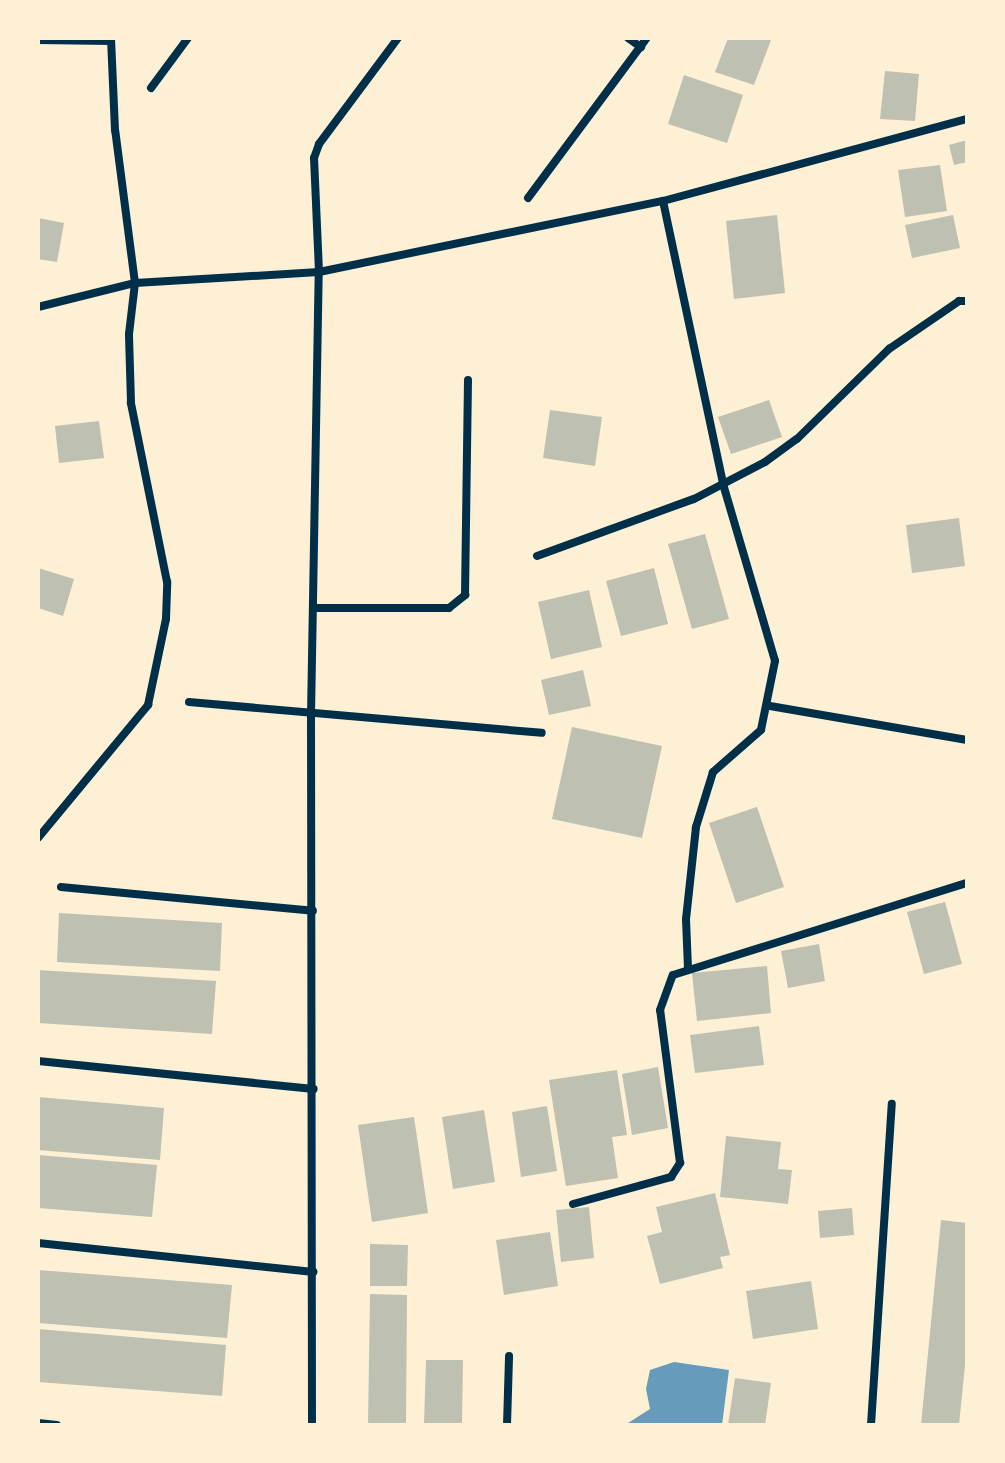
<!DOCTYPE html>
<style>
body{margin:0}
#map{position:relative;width:1005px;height:1463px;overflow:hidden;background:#fdf0d5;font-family:"Varela Round",sans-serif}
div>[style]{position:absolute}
.water>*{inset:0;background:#669bbc}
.building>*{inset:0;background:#bec0b2}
.minor>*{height:8px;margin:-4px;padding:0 4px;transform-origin:4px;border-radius:4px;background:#003049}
span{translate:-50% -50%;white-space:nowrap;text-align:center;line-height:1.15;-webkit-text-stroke:7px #fdf0d5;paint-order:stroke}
.frame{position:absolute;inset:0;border:40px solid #fdf0d5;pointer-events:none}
</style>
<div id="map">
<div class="water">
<div style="clip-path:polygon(674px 1362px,729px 1370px,722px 1425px,625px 1425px,650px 1409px,646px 1389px,650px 1370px)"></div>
</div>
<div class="building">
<div style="clip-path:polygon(728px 38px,771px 40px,754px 85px,715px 72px)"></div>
<div style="clip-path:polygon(885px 71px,919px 74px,915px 121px,880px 119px)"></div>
<div style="clip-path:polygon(684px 75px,743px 95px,727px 143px,668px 124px)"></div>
<div style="clip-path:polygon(967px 140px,967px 162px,954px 165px,949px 145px)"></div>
<div style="clip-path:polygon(940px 165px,947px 211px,905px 217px,898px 170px)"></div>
<div style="clip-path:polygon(777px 215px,785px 293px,734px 299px,726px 221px)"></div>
<div style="clip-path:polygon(953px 215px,960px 248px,912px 258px,905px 225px)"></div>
<div style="clip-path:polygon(38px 218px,64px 223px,57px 262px,38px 259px)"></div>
<div style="clip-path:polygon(769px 400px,782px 437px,731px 454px,718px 417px)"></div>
<div style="clip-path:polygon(550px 410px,602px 417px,595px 466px,543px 458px)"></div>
<div style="clip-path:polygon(99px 421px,104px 458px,59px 463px,55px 426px)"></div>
<div style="clip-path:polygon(959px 518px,965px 566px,912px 573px,906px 525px)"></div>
<div style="clip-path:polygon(705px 534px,729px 619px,692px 629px,668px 544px)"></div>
<div style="clip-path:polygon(38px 568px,74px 579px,63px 616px,38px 608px)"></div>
<div style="clip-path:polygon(654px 568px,668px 624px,621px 636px,606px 581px)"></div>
<div style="clip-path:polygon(589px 590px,602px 647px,551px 659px,538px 602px)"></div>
<div style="clip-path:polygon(583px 670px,591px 706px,549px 715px,541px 680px)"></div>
<div style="clip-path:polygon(572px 727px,662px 746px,642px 838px,552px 819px)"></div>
<div style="clip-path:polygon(757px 807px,784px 887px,736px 903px,709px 823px)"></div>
<div style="clip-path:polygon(945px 902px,962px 964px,924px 974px,907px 912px)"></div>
<div style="clip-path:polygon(59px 913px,222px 923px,220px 971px,57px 962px)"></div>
<div style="clip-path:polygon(819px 944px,825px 981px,788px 988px,781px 951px)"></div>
<div style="clip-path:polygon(767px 966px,771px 1013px,697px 1021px,692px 973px)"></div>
<div style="clip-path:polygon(38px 970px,216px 981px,212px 1034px,38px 1023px)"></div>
<div style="clip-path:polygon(759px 1026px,764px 1065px,695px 1073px,690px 1035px)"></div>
<div style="clip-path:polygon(658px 1067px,668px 1128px,632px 1135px,622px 1074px)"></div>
<div style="clip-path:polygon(617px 1070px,627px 1135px,612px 1137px,618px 1178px,566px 1186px,549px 1080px)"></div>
<div style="clip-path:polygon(38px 1097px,164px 1108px,160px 1160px,38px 1150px)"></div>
<div style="clip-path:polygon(547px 1106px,557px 1171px,521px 1177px,512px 1112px)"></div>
<div style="clip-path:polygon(484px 1110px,495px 1182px,453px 1189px,442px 1117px)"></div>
<div style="clip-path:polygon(414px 1117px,428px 1213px,372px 1222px,358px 1125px)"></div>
<div style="clip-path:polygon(726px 1136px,781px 1142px,778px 1169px,792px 1170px,788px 1204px,720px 1197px)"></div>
<div style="clip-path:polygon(38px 1155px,157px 1165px,152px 1217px,38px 1208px)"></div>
<div style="clip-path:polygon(715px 1193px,730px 1255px,720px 1257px,723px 1268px,660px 1284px,647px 1236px,662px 1232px,656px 1207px)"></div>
<div style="clip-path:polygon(589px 1207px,594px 1258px,561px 1262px,556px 1210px)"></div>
<div style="clip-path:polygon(852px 1208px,854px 1235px,820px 1238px,818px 1211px)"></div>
<div style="clip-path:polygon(941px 1220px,967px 1223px,967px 1345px,959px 1425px,921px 1425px)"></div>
<div style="clip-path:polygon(550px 1232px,558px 1286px,504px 1295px,496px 1240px)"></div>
<div style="clip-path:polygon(370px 1244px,408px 1245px,407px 1286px,370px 1286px)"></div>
<div style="clip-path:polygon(38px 1270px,232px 1285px,227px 1338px,38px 1323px)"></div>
<div style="clip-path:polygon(811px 1281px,818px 1329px,753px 1339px,746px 1291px)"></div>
<div style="clip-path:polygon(370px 1294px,407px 1295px,406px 1425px,368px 1425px)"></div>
<div style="clip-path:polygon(38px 1329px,226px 1345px,222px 1396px,38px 1382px)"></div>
<div style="clip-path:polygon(426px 1360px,463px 1360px,462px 1425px,424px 1425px)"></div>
<div style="clip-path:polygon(735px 1378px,771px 1383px,765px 1425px,728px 1425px)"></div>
</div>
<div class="minor">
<div style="left:628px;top:38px;width:16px;rotate:35deg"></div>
<div style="left:38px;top:40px;width:73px;rotate:0.8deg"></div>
<div style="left:151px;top:88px;width:62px;rotate:-53.5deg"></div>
<div style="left:528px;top:198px;width:199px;rotate:-53.4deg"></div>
<div style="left:663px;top:201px;width:289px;rotate:78deg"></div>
<div style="left:723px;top:484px;width:184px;rotate:73.6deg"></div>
<div style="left:775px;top:661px;width:70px;rotate:101.5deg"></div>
<div style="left:761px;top:730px;width:64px;rotate:138.8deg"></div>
<div style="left:713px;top:772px;width:58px;rotate:107.2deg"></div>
<div style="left:696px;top:827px;width:93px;rotate:96.2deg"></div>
<div style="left:686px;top:919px;width:49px;rotate:87.7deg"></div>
<div style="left:38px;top:307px;width:100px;rotate:-13.9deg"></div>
<div style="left:135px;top:283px;width:184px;rotate:-3.4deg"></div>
<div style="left:319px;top:272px;width:351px;rotate:-11.7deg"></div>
<div style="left:663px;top:201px;width:315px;rotate:-15.1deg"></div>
<div style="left:537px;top:556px;width:167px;rotate:-20deg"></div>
<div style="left:694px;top:499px;width:80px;rotate:-27.5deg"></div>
<div style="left:765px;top:462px;width:39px;rotate:-36deg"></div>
<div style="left:797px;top:439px;width:129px;rotate:-44.4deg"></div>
<div style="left:889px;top:349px;width:85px;rotate:-34.4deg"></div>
<div style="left:959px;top:301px;width:8px"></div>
<div style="left:315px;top:608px;width:134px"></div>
<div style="left:449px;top:608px;width:21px;rotate:-39deg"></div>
<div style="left:465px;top:595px;width:215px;rotate:-89.2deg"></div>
<div style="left:189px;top:702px;width:354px;rotate:5deg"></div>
<div style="left:770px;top:706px;width:200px;rotate:9.8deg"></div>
<div style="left:38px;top:838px;width:173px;rotate:-50.4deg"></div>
<div style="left:148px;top:705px;width:88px;rotate:-78.2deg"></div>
<div style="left:166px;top:619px;width:37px;rotate:-88deg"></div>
<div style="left:167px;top:582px;width:183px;rotate:-101.4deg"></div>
<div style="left:131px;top:403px;width:69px;rotate:-91.7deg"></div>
<div style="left:129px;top:334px;width:51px;rotate:-83.3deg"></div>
<div style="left:135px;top:283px;width:154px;rotate:-97.4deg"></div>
<div style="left:115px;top:130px;width:92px;rotate:-92.5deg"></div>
<div style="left:61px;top:887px;width:253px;rotate:5.4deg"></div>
<div style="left:38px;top:1061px;width:277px;rotate:5.8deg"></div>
<div style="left:573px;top:1204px;width:102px;rotate:-15.4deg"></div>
<div style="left:671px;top:1177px;width:17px;rotate:-57deg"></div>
<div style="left:680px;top:1163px;width:154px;rotate:-97.4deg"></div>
<div style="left:660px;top:1010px;width:37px;rotate:-70deg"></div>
<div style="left:673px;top:975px;width:308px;rotate:-17.4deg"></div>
<div style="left:38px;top:1243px;width:277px;rotate:6deg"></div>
<div style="left:38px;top:1423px;width:19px;rotate:6deg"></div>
<div style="left:312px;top:1425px;width:710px;rotate:-90.08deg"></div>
<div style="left:311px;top:715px;width:443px;rotate:-89deg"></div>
<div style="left:319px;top:272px;width:114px;rotate:-92.5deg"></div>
<div style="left:314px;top:158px;width:15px;rotate:-70deg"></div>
<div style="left:319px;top:144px;width:132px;rotate:-53.3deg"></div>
<div style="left:507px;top:1425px;width:69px;rotate:-88.3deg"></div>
<div style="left:871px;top:1425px;width:322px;rotate:-86.3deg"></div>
</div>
<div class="frame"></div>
</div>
